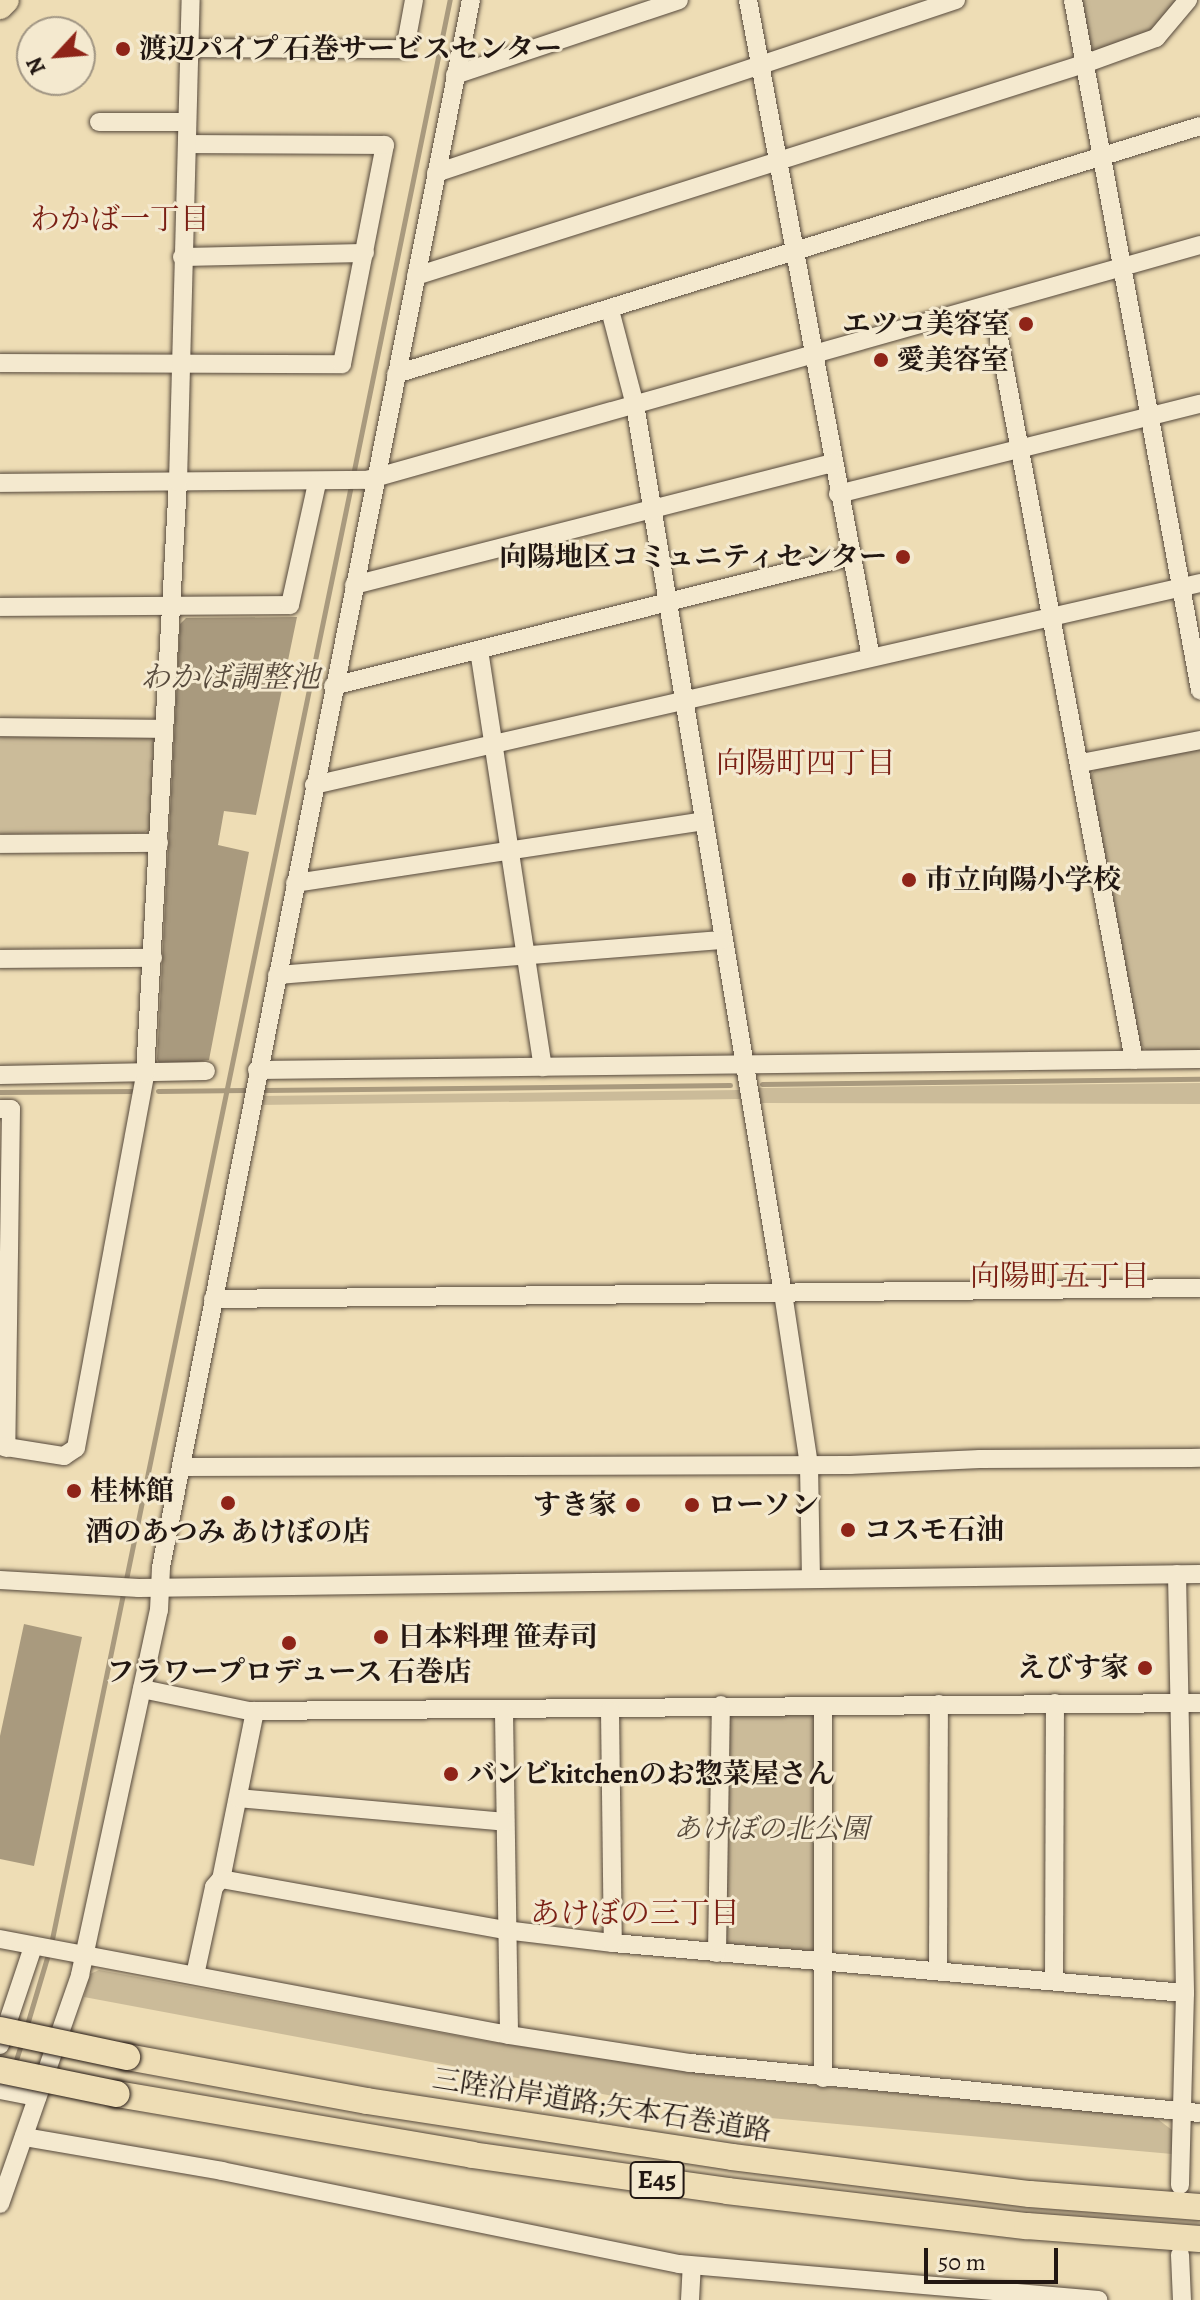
<!DOCTYPE html>
<meta charset="utf-8">
<style>
body{margin:0}
#map{position:relative;width:1200px;height:2300px;overflow:hidden;background:#eeddb5;font-family:Alegreya,"Noto Serif JP",serif}
div>[style]{position:absolute}
.green>*{inset:0;background:#cbbb99}
.water>*{inset:0;background:#a99a7e}
.stream>*{height:5px;margin:-2.5px;padding:0 2.5px;transform-origin:2.5px;border-radius:2.5px;background:#a99a7e}
.roads{filter:drop-shadow(0 0 2px #55483b) drop-shadow(0 0 2px #55483b)}
.minor>*{height:18px;margin:-9px;padding:0 9px;transform-origin:9px;border-radius:9px;background:#f4e9cf}
.highway>*{height:26px;margin:-13px;padding:0 13px;transform-origin:13px;border-radius:13px;background:#eeddb5}
.bridges{filter:drop-shadow(0 0 2px #221712) drop-shadow(0 0 2px #221712)}
.highway-bridge>*{height:26px;margin:-13px;padding:0 13px;transform-origin:13px;border-radius:13px;background:#eeddb5}
.dots>*{width:22px;height:22px;translate:-50% -50%;box-sizing:border-box;border:4px solid #f4e9cf;border-radius:50%}
span{translate:-50% -50%;white-space:nowrap;text-align:center;line-height:1.15;-webkit-text-stroke:6px #f4e9cf;paint-order:stroke}
.shield-label span{padding:2px 6px;background:#f4e9cf;border:2px solid;border-radius:6px;-webkit-text-stroke-width:0}
.shield-label{font-size:26px;color:#221712;font-weight:700}
.poi-label{font-size:28px;color:#221712;font-weight:700}
.left{translate:0 -50%;text-align:left}
.right{translate:-100% -50%;text-align:right}
.park-label{font-size:28px;color:#55483a;font-style:italic}
.street-label{font-size:28px;color:#221712}
.neighbourhood-label{font-size:30px;color:#7a1f14}
.water-label{font-size:30px;color:#584b3d;font-style:italic}
.north{position:absolute;left:16px;top:16px;width:80px;height:80px;box-sizing:border-box;background:#f4e9cf;border:2px solid #a09583;border-radius:50%;rotate:244deg;font-size:22px;font-weight:700;line-height:32px;text-align:center;color:#221712}
.north::after{content:'';display:block;margin:auto;width:28px;height:36px;background:#8f2418;clip-path:polygon(50% 0,100% 100%,50% 72%,0 100%)}
.scale{position:absolute;left:924px;top:2248px;width:134px;height:36px;box-sizing:border-box;border:4px solid #221712;border-top:0;padding-left:10px;font-size:24px;line-height:28px;white-space:nowrap;color:#221712;-webkit-text-stroke:6px #f4e9cf;paint-order:stroke}
</style>
<div id="map">
<div class="green">
<div style="clip-path:polygon(1081px 0,1177px 0,1151px 33px,1097px 51px,1091px 47px)"></div>
<div style="clip-path:polygon(0 734px,150px 734px,154px 739px,150px 828px,144px 833px,0 834px)"></div>
<div style="clip-path:polygon(1200px 747px,1200px 1051px,1147px 1051px,1137px 1041px,1090px 777px,1097px 766px)"></div>
<div style="clip-path:polygon(1200px 1083px,1200px 1104px,759px 1103px,759px 1088px)"></div>
<div style="clip-path:polygon(740px 1090px,741px 1099px,257px 1105px,260px 1096px)"></div>
<div style="clip-path:polygon(721px 1705px,823px 1706px,823px 1963px,717px 1953px)"></div>
<div style="clip-path:polygon(99px 1970px,491px 2042px,725px 2077px,1155px 2117px,1172px 2130px,1172px 2154px,693px 2111px,84px 1997px,90px 1974px)"></div>
</div>
<div class="water">
<div style="clip-path:polygon(297px 617px,256px 815px,224px 811px,218px 845px,249px 852px,209px 1060px,161px 1067px,157px 1059px,180px 624px,186px 618px)"></div>
<div style="clip-path:polygon(24px 1624px,82px 1637px,34px 1866px,0 1859px,0 1736px)"></div>
</div>
<div class="stream">
<div style="left:353px;top:475px;width:485px;rotate:-78.5deg"></div>
<div style="left:762px;top:1084px;width:438px;rotate:-0.7deg"></div>
<div style="left:264px;top:1090px;width:466px;rotate:-0.6deg"></div>
<div style="left:158px;top:1091px;width:86px;rotate:-0.7deg"></div>
<div style="left:0;top:1092px;width:136px;rotate:-0.4deg"></div>
<div style="left:51px;top:1944px;width:1490px;rotate:-78.38deg"></div>
<div style="left:26px;top:2028px;width:77px;rotate:-73.4deg"></div>
<div style="left:14px;top:2066px;width:25px;rotate:-72deg"></div>
</div>
<div class="roads">
<div class="minor">
<div style="left:748px;top:0;width:669px;rotate:79.41deg"></div>
<div style="left:1073px;top:0;width:702px;rotate:79.57deg"></div>
<div style="left:190px;top:48px;width:215px;rotate:0.3deg"></div>
<div style="left:405px;top:49px;width:50px;rotate:-79.6deg"></div>
<div style="left:455px;top:75px;width:236px;rotate:-18.5deg"></div>
<div style="left:99px;top:122px;width:88px"></div>
<div style="left:436px;top:173px;width:548px;rotate:-18.4deg"></div>
<div style="left:182px;top:257px;width:183px;rotate:-1.3deg"></div>
<div style="left:416px;top:276px;width:701px;rotate:-17.61deg"></div>
<div style="left:1084px;top:64px;width:77px;rotate:-19.9deg"></div>
<div style="left:1156px;top:38px;width:50px;rotate:-49.9deg"></div>
<div style="left:993px;top:306px;width:767px;rotate:79.41deg"></div>
<div style="left:610px;top:310px;width:98px;rotate:75.3deg"></div>
<div style="left:635px;top:405px;width:900px;rotate:80.54deg"></div>
<div style="left:783px;top:1293px;width:174px;rotate:81.4deg"></div>
<div style="left:809px;top:1465px;width:114px;rotate:89deg"></div>
<div style="left:0;top:363px;width:342px;rotate:0.2deg"></div>
<div style="left:342px;top:364px;width:223px;rotate:-78.9deg"></div>
<div style="left:385px;top:145px;width:198px;rotate:-179.7deg"></div>
<div style="left:396px;top:374px;width:841px;rotate:-17.14deg"></div>
<div style="left:0;top:483px;width:367px;rotate:-0.5deg"></div>
<div style="left:367px;top:480px;width:866px;rotate:-15.75deg"></div>
<div style="left:838px;top:494px;width:373px;rotate:-14deg"></div>
<div style="left:354px;top:585px;width:494px;rotate:-14.3deg"></div>
<div style="left:0;top:607px;width:290px;rotate:-0.4deg"></div>
<div style="left:290px;top:605px;width:125px;rotate:-77.5deg"></div>
<div style="left:479px;top:650px;width:422px;rotate:81.3deg"></div>
<div style="left:333px;top:686px;width:535px;rotate:-14.06deg"></div>
<div style="left:0;top:727px;width:164px;rotate:0.7deg"></div>
<div style="left:1081px;top:763px;width:121px;rotate:-10.9deg"></div>
<div style="left:314px;top:785px;width:909px;rotate:-12.84deg"></div>
<div style="left:0;top:844px;width:159px;rotate:-0.4deg"></div>
<div style="left:295px;top:883px;width:413px;rotate:-8.6deg"></div>
<div style="left:0;top:959px;width:153px;rotate:-0.4deg"></div>
<div style="left:277px;top:975px;width:446px;rotate:-4.5deg"></div>
<div style="left:257px;top:1070px;width:943px;rotate:-0.67deg"></div>
<div style="left:0;top:1075px;width:206px;rotate:-1.1deg"></div>
<div style="left:0;top:1109px;width:11px"></div>
<div style="left:11px;top:1109px;width:339px;rotate:90.8deg"></div>
<div style="left:213px;top:1299px;width:987px;rotate:-0.64deg"></div>
<div style="left:0;top:1446px;width:65px;rotate:8.9deg"></div>
<div style="left:64px;top:1456px;width:14px;rotate:-34deg"></div>
<div style="left:76px;top:1448px;width:380px;rotate:-79.5deg"></div>
<div style="left:145px;top:1074px;width:593px;rotate:-86.81deg"></div>
<div style="left:178px;top:482px;width:482px;rotate:-88.5deg"></div>
<div style="left:181px;top:1467px;width:669px;rotate:-0.17deg"></div>
<div style="left:850px;top:1465px;width:130px;rotate:-2.6deg"></div>
<div style="left:980px;top:1459px;width:220px;rotate:-0.3deg"></div>
<div style="left:1177px;top:1574px;width:419px;rotate:88.9deg"></div>
<div style="left:1185px;top:1993px;width:192px;rotate:91.5deg"></div>
<div style="left:0;top:1580px;width:139px;rotate:3.3deg"></div>
<div style="left:139px;top:1588px;width:1061px;rotate:-0.76deg"></div>
<div style="left:142px;top:1689px;width:109px;rotate:11.6deg"></div>
<div style="left:249px;top:1711px;width:951px;rotate:-0.48deg"></div>
<div style="left:823px;top:1706px;width:372px;rotate:90deg"></div>
<div style="left:255px;top:1711px;width:171px;rotate:101.4deg"></div>
<div style="left:221px;top:1879px;width:289px;rotate:10.2deg"></div>
<div style="left:505px;top:1930px;width:109px;rotate:6.9deg"></div>
<div style="left:613px;top:1943px;width:574px;rotate:5deg"></div>
<div style="left:610px;top:1711px;width:232px;rotate:89.3deg"></div>
<div style="left:504px;top:1713px;width:322px;rotate:89.1deg"></div>
<div style="left:238px;top:1798px;width:268px;rotate:5.1deg"></div>
<div style="left:0;top:1939px;width:518px;rotate:10.68deg"></div>
<div style="left:509px;top:2035px;width:183px;rotate:8.8deg"></div>
<div style="left:690px;top:2063px;width:512px;rotate:5.6deg"></div>
<div style="left:717px;top:1953px;width:248px;rotate:-89.1deg"></div>
<div style="left:938px;top:1971px;width:267px;rotate:-89.8deg"></div>
<div style="left:195px;top:1975px;width:90px;rotate:-77.8deg"></div>
<div style="left:214px;top:1887px;width:11px;rotate:-49deg"></div>
<div style="left:1054px;top:1979px;width:276px;rotate:-89.8deg"></div>
<div style="left:0;top:2045px;width:103px;rotate:-71.4deg"></div>
<div style="left:0;top:2090px;width:38px;rotate:11deg"></div>
<div style="left:24px;top:2137px;width:201px;rotate:9.7deg"></div>
<div style="left:222px;top:2171px;width:466px;rotate:11.5deg"></div>
<div style="left:679px;top:2264px;width:421px;rotate:4.9deg"></div>
<div style="left:0;top:2204px;width:243px;rotate:-70.7deg"></div>
<div style="left:80px;top:1975px;width:373px;rotate:-77.8deg"></div>
<div style="left:159px;top:1610px;width:43px;rotate:-87.3deg"></div>
<div style="left:161px;top:1567px;width:1597px;rotate:-78.81deg"></div>
<div style="left:1180px;top:2255px;width:45px;rotate:87.5deg"></div>
<div style="left:690px;top:2300px;width:34px;rotate:-87deg"></div>
</div>
<div class="highway">
<div style="left:0;top:6px;width:8px;rotate:-45deg"></div>
<div style="left:127px;top:2057px;width:244px;rotate:10.4deg"></div>
<div style="left:367px;top:2101px;width:369px;rotate:8.7deg"></div>
<div style="left:732px;top:2157px;width:300px;rotate:7.1deg"></div>
<div style="left:1030px;top:2194px;width:170px;rotate:4.4deg"></div>
<div style="left:117px;top:2094px;width:360px;rotate:9.7deg"></div>
<div style="left:472px;top:2155px;width:258px;rotate:8deg"></div>
<div style="left:727px;top:2191px;width:302px;rotate:6.7deg"></div>
<div style="left:1027px;top:2226px;width:173px;rotate:4.3deg"></div>
</div>
</div>
<div class="bridges">
<div class="highway-bridge">
<div style="left:0;top:2030px;width:130px;rotate:12deg"></div>
<div style="left:0;top:2070px;width:119px;rotate:11.6deg"></div>
</div>
</div>
<div class="dots">
<div style="left:123px;top:49px;background:#8f2418"></div>
<div style="left:1026px;top:324px;background:#8f2418"></div>
<div style="left:881px;top:360px;background:#8f2418"></div>
<div style="left:903px;top:557px;background:#8f2418"></div>
<div style="left:909px;top:880px;background:#8f2418"></div>
<div style="left:74px;top:1491px;background:#8f2418"></div>
<div style="left:228px;top:1503px;background:#8f2418"></div>
<div style="left:633px;top:1505px;background:#8f2418"></div>
<div style="left:692px;top:1505px;background:#8f2418"></div>
<div style="left:848px;top:1530px;background:#8f2418"></div>
<div style="left:381px;top:1637px;background:#8f2418"></div>
<div style="left:289px;top:1643px;background:#8f2418"></div>
<div style="left:1145px;top:1668px;background:#8f2418"></div>
<div style="left:451px;top:1774px;background:#8f2418"></div>
</div>
<div class="shield-label">
<span style="left:657px;top:2180px">E45</span>
</div>
<div class="poi-label">
<span class="left" style="left:139px;top:49px">渡辺パイプ 石巻サービスセンター</span>
<span class="right" style="left:1010px;top:324px">エツコ美容室</span>
<span class="left" style="left:897px;top:360px">愛美容室</span>
<span class="right" style="left:887px;top:557px">向陽地区コミュニティセンター</span>
<span class="left" style="left:925px;top:880px">市立向陽小学校</span>
<span class="left" style="left:90px;top:1491px">桂林館</span>
<span class="right" style="left:617px;top:1505px">すき家</span>
<span class="left" style="left:708px;top:1505px">ローソン</span>
<span class="left" style="left:864px;top:1530px">コスモ石油</span>
<span style="left:228px;top:1532px">酒のあつみ あけぼの店</span>
<span class="left" style="left:397px;top:1637px">日本料理 笹寿司</span>
<span class="right" style="left:1129px;top:1668px">えびす家</span>
<span style="left:289px;top:1672px">フラワープロデュース 石巻店</span>
<span class="left" style="left:467px;top:1774px">バンビkitchenのお惣菜屋さん</span>
</div>
<div class="park-label">
<span style="left:771px;top:1829px">あけぼの北公園</span>
</div>
<div class="street-label">
<span style="left:602px;top:2105px;rotate:9deg">三陸沿岸道路;矢本石巻道路</span>
</div>
<div class="neighbourhood-label">
<span style="left:120px;top:219px">わかば一丁目</span>
<span style="left:806px;top:763px">向陽町四丁目</span>
<span style="left:1060px;top:1276px">向陽町五丁目</span>
<span style="left:635px;top:1913px">あけぼの三丁目</span>
</div>
<div class="water-label">
<span style="left:230px;top:677px">わかば調整池</span>
</div>
<div class="north">N</div>
<div class="scale">50 m</div>
</div>
